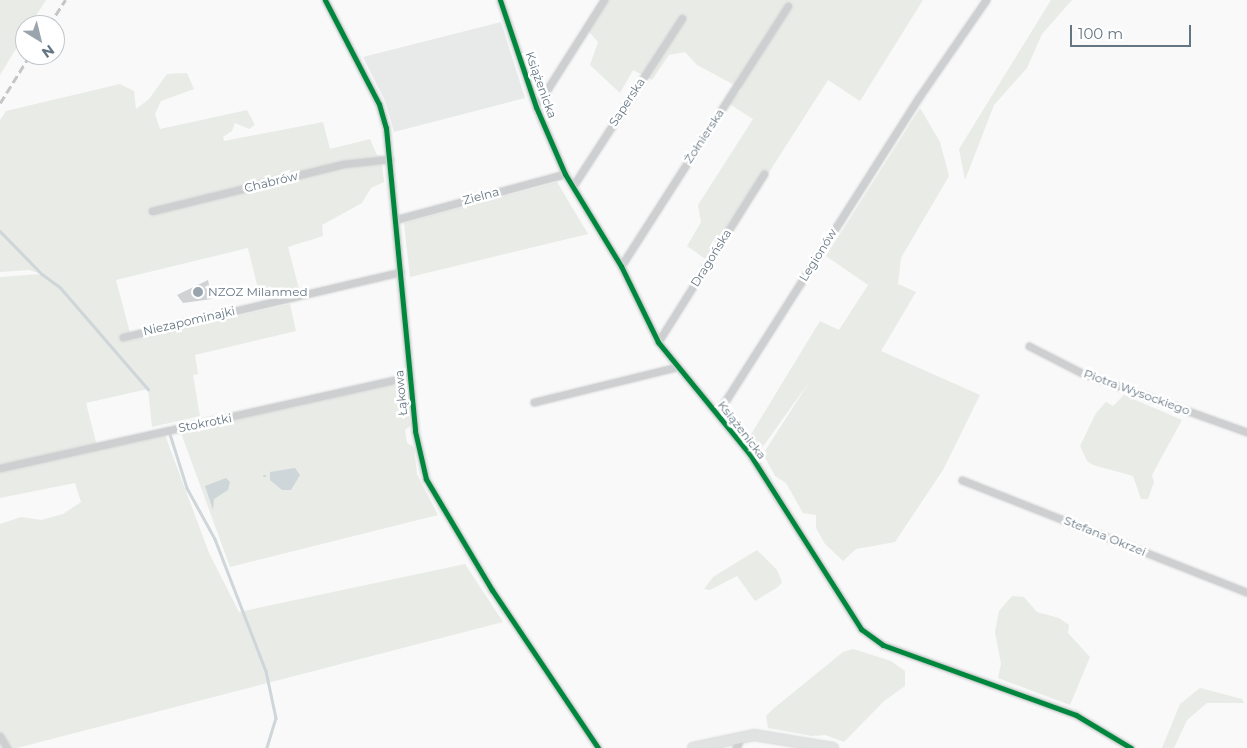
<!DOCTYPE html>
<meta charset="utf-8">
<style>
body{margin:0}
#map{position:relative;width:1247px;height:748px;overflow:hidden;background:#f9f9f9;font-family:Montserrat,sans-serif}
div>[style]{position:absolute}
.built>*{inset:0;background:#e8e9e9}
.green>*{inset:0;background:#e8ebe6}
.water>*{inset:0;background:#ced6d9}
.stream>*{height:2.5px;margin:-1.25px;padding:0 1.25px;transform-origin:1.25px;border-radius:1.25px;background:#ced6d9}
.building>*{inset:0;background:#d0d2d3}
.roads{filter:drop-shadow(0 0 1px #d5d6d7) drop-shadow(0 0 1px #d5d6d7)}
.street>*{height:7px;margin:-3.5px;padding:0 3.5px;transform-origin:3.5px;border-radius:3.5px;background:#cecfd0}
.secondary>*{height:10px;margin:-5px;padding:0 5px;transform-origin:5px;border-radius:5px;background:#e1e2e2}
.rail>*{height:2.5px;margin-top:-1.25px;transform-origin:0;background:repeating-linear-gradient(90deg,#c3c5c6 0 8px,transparent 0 12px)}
.cycleway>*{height:5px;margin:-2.5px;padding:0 2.5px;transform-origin:2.5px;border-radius:2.5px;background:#00873e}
.dots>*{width:14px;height:14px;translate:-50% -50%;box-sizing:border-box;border:2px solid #fff;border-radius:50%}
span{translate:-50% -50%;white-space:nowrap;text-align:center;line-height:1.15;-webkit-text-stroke:5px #fff;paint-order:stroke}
.street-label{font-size:12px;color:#657683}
.poi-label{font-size:12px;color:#657683}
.left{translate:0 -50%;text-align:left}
.north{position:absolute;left:15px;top:15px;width:50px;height:50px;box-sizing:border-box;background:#fff;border:1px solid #c1c8cd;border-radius:50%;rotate:144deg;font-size:14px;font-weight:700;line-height:20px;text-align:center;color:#657683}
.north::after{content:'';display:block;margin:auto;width:18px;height:22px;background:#99a4ac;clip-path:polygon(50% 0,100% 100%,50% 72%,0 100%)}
.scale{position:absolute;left:1070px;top:25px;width:121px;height:22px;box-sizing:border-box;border:2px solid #657683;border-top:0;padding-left:6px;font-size:15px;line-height:18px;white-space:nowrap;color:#657683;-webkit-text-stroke:4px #fff;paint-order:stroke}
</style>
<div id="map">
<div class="built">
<div style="clip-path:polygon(501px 22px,525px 98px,394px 132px,385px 101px,363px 57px)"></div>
</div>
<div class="green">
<div style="clip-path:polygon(0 0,46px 0,30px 25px,25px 25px,25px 34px,0 75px)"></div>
<div style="clip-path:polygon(600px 0,923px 0,860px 101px,828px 80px,711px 263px,687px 246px,701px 222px,698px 205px,753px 119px,728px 103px,742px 89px,697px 65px,685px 52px,669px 55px,652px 80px,633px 70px,620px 93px,590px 65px,598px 42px,584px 26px)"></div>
<div style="clip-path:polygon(1051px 0,1072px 0,1042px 34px,1027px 68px,994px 105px,965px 180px,959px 149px)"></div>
<div style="clip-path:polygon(187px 73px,194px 89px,161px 101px,155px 114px,160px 129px,247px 110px,255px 125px,249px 129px,235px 123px,232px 131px,223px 137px,224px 141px,323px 122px,330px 149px,370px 139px,377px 155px,381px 155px,384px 182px,371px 188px,362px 203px,322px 225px,323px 236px,288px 247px,299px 289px,260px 297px,248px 248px,116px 280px,132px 340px,290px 304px,296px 331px,195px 355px,198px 374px,193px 375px,200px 416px,152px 427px,148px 389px,86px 403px,98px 450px,165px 435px,209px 553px,239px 612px,465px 564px,503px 622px,17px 748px,0 748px,0 524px,21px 517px,41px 520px,63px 514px,81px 502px,75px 483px,0 498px,0 277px,41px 274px,29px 270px,0 272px,0 120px,6px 111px,120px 84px,134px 91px,136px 109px,149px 99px,167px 74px)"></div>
<div style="clip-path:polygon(920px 108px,940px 142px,949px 176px,901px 258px,898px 284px,916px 292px,881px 351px,980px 395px,943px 470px,895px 542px,856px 549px,843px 561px,825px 544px,816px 528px,816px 515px,803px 513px,786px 483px,775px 476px,763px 454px,810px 381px,759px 452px,747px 441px,820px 321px,839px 330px,868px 285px,826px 256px)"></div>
<div style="clip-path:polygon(557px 182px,588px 234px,410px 277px,404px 223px)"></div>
<div style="clip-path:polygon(402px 380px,405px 383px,410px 426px,405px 430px,407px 443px,414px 447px,417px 474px,438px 515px,230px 567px,181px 433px)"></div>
<div style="clip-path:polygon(1124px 395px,1182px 420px,1152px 475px,1154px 482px,1148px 499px,1141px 499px,1133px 476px,1093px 465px,1087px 461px,1080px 446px,1096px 413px,1106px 402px,1113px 406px)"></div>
<div style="clip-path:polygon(757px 550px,777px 570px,782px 582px,778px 587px,755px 601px,737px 576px,710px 590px,704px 589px,713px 577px)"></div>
<div style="clip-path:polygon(1012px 596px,1024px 597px,1037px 612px,1059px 618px,1069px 625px,1068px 633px,1090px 657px,1070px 705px,998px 678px,1001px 664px,995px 632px,999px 611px)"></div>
<div style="clip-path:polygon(853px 649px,891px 661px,905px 671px,905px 686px,884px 701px,844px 742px,825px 735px,812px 736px,768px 728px,766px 716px,773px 709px,843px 652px)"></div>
<div style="clip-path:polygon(1200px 688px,1242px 699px,1244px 703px,1207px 703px,1187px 720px,1174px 748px,1162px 748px,1180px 704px)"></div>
</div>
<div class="water">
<div style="clip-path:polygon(295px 468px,300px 475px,291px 490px,282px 490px,270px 480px,270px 472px)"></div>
<div style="clip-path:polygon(226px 478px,230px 482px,228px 490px,214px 499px,213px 510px,205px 486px)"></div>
</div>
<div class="stream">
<div style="left:0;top:231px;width:60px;rotate:45.7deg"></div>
<div style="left:42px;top:274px;width:22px;rotate:36deg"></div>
<div style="left:60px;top:287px;width:135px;rotate:49.2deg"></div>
<div style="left:170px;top:434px;width:57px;rotate:72.5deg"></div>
<div style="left:187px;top:488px;width:58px;rotate:61.2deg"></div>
<div style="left:215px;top:539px;width:142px;rotate:68.9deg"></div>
<div style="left:266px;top:671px;width:48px;rotate:78deg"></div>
<div style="left:276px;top:718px;width:31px;rotate:107deg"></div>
<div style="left:264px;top:476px;width:1px"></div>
</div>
<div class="building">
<div style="clip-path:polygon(208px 280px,212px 299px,183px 303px,177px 295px)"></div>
</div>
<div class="roads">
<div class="street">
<div style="left:325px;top:0;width:117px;rotate:62.6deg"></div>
<div style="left:379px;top:104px;width:25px;rotate:74deg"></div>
<div style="left:386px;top:128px;width:304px;rotate:84.5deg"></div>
<div style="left:415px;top:431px;width:49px;rotate:77.1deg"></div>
<div style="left:426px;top:479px;width:129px;rotate:59.3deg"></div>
<div style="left:492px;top:590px;width:190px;rotate:56.1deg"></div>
<div style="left:500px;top:0;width:113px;rotate:71.4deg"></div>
<div style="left:536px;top:107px;width:73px;rotate:66.6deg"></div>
<div style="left:565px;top:174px;width:108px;rotate:58.7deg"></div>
<div style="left:621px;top:266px;width:85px;rotate:64deg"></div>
<div style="left:658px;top:342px;width:144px;rotate:50.7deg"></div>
<div style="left:749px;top:453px;width:209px;rotate:57.5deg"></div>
<div style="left:861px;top:629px;width:27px;rotate:36deg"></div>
<div style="left:883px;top:645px;width:205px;rotate:19.9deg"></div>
<div style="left:1076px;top:715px;width:64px;rotate:31deg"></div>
<div style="left:536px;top:107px;width:127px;rotate:-57.6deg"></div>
<div style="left:573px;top:186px;width:200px;rotate:-57deg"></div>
<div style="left:152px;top:211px;width:197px;rotate:-13.8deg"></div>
<div style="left:343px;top:164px;width:47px;rotate:-6.1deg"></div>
<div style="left:398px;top:219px;width:173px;rotate:-15.1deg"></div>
<div style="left:621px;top:266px;width:309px;rotate:-57.3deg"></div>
<div style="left:123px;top:337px;width:285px;rotate:-13.2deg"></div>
<div style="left:658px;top:342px;width:199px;rotate:-57.8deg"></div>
<div style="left:1029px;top:346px;width:59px;rotate:27deg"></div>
<div style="left:1082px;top:373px;width:175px;rotate:19.7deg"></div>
<div style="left:534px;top:402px;width:147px;rotate:-13.8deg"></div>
<div style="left:717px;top:414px;width:376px;rotate:-57.5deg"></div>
<div style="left:919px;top:97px;width:118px;rotate:-55.4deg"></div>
<div style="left:0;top:468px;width:420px;rotate:-12.6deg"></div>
<div style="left:962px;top:480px;width:306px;rotate:21.5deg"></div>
<div style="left:0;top:736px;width:14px;rotate:60deg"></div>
<div style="left:736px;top:748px;width:12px;rotate:-66deg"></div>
</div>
<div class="secondary">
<div style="left:693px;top:748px;width:62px;rotate:-12deg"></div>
<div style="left:754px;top:735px;width:80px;rotate:9.3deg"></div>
</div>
</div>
<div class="rail">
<div style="left:49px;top:25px;width:30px;rotate:-57deg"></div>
<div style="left:0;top:103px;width:57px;rotate:-58deg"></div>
</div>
<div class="cycleway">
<div style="left:325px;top:0;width:117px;rotate:62.6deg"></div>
<div style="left:379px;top:104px;width:25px;rotate:74deg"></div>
<div style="left:386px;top:128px;width:304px;rotate:84.5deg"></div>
<div style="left:415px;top:431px;width:49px;rotate:77.1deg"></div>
<div style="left:426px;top:479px;width:129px;rotate:59.3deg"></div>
<div style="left:492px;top:590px;width:190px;rotate:56.1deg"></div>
<div style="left:500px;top:0;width:113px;rotate:71.4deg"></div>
<div style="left:536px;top:107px;width:73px;rotate:66.6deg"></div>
<div style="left:565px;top:174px;width:108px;rotate:58.7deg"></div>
<div style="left:621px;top:266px;width:85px;rotate:64deg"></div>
<div style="left:658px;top:342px;width:144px;rotate:50.7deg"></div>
<div style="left:749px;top:453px;width:209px;rotate:57.5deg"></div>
<div style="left:861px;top:629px;width:27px;rotate:36deg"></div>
<div style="left:883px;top:645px;width:205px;rotate:19.9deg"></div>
<div style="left:1076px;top:715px;width:64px;rotate:31deg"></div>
</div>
<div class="dots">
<div style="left:198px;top:292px;background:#99a4ac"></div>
</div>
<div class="street-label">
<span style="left:541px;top:85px;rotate:70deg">Książenicka</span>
<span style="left:627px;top:102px;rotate:-57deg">Saperska</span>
<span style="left:704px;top:136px;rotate:-57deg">Żołnierska</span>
<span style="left:271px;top:182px;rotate:-14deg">Chabrów</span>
<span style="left:481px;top:196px;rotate:-15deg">Zielna</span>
<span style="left:818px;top:255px;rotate:-58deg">Legionów</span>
<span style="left:711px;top:258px;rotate:-58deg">Dragońska</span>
<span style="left:189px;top:321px;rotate:-13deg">Niezapominajki</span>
<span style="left:1137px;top:392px;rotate:20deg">Piotra Wysockiego</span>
<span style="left:401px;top:393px;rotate:-95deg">Łąkowa</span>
<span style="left:205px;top:423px;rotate:-11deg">Stokrotki</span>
<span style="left:742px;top:430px;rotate:52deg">Książenicka</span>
<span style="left:1105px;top:536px;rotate:22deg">Stefana Okrzei</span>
</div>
<div class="poi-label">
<span class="left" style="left:208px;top:292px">NZOZ Milanmed</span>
</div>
<div class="north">N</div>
<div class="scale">100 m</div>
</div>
